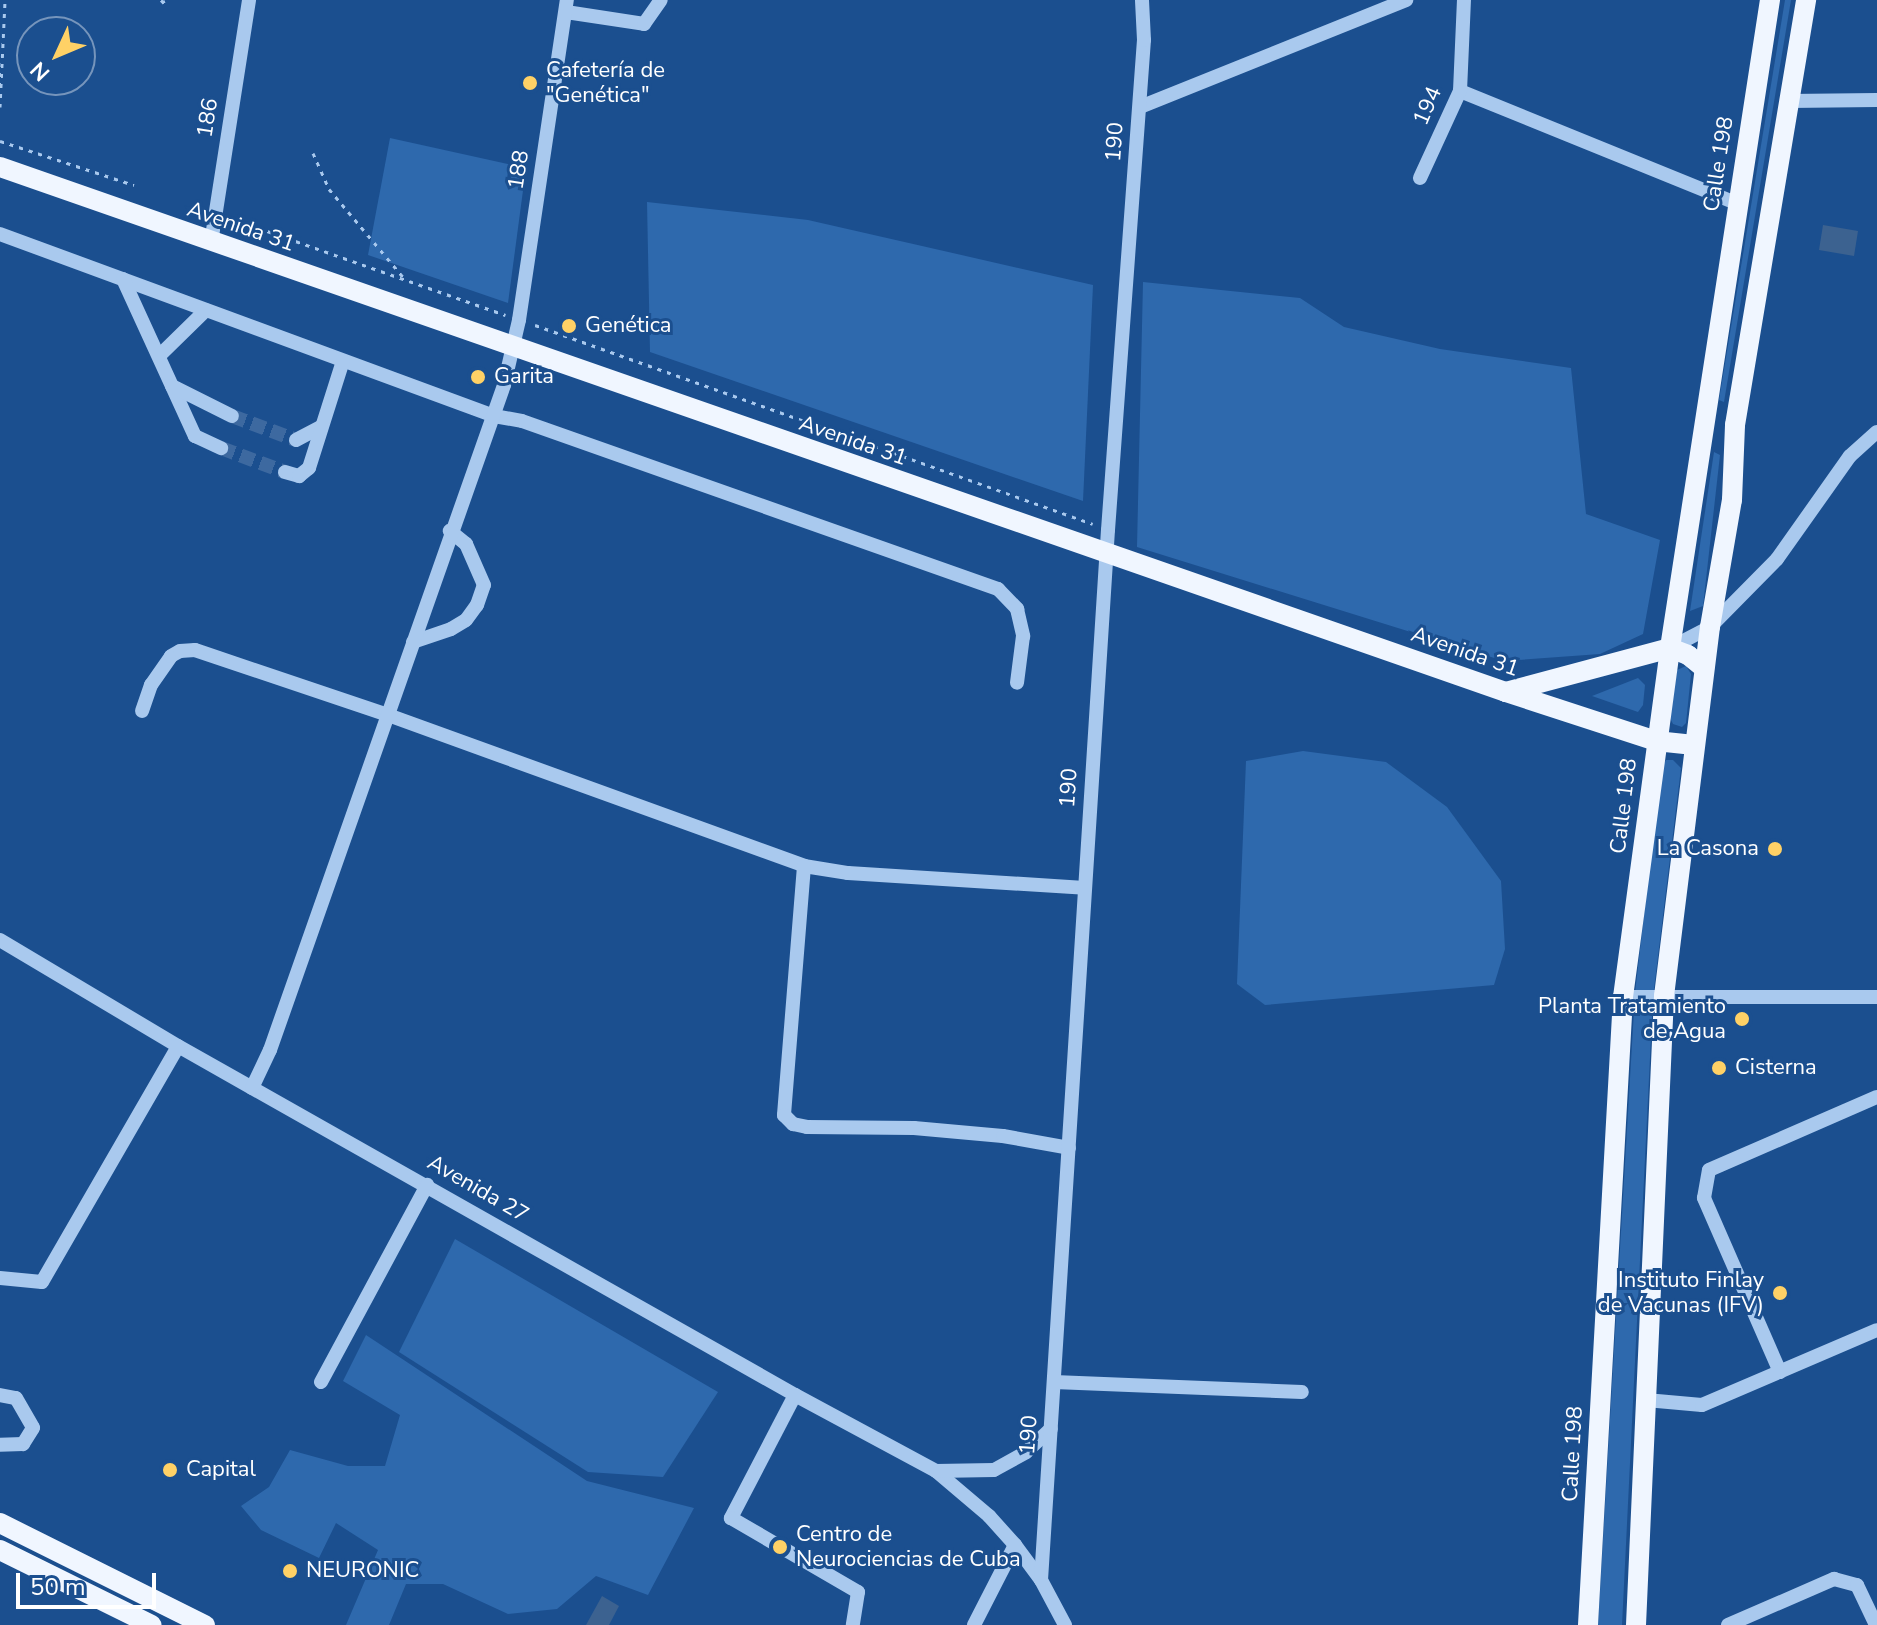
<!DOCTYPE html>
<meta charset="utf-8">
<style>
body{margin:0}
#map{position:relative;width:1877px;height:1625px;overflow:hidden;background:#1b4f8f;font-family:"Nunito Sans",sans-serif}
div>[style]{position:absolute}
.green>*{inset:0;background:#2e69ad}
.water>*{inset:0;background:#3c6290}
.minor-tunnel>*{height:14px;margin-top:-7px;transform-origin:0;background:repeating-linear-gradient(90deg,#3d69a0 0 14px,transparent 0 21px)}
.path>*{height:3px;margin-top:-1.5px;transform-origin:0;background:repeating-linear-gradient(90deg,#a9c9ee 0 4px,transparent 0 10px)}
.minor>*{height:14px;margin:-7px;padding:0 7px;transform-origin:7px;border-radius:7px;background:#a9c9ee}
.major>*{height:20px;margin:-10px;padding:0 10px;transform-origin:10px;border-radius:10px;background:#f0f6ff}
.dots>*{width:22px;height:22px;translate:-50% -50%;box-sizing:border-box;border:4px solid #1b4f8f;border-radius:50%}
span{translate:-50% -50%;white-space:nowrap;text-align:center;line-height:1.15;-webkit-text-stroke:6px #1b4f8f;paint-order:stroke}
.poi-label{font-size:22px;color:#fff}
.left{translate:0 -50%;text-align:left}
.right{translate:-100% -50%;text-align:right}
.street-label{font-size:22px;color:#fff}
.north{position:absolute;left:16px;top:16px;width:80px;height:80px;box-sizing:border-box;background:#1b4f8f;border:2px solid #7695bc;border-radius:50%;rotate:226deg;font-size:22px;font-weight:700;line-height:32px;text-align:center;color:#fff}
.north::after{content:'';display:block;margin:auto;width:28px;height:36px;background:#ffd166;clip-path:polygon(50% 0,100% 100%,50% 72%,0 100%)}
.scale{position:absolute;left:16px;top:1573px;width:140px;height:36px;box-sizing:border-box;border:4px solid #fff;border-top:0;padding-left:10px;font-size:24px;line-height:28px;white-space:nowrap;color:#fff;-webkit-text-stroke:6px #1b4f8f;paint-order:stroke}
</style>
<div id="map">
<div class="green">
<div style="clip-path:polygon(1785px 0,1791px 0,1724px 402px,1719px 400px)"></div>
<div style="clip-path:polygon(390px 138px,526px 168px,508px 303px,368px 255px)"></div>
<div style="clip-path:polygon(647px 202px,808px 220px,1093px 285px,1083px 501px,650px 352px)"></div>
<div style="clip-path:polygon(1143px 282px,1300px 298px,1344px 327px,1440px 349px,1571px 368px,1586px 514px,1660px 540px,1643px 634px,1600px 654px,1504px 661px,1137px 547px)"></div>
<div style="clip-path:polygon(1714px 452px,1720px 455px,1703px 606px,1690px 611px)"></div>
<div style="clip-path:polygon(1686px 666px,1691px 674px,1686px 723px,1682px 727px,1673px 724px,1670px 718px,1677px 670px)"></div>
<div style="clip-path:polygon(1638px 678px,1645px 685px,1643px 705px,1638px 712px,1592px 696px)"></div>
<div style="clip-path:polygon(1303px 751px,1386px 762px,1447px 807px,1501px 881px,1505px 949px,1494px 985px,1265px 1005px,1237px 984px,1246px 761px)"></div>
<div style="clip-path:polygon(1666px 760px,1673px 760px,1681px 768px,1653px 997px,1622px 1625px,1598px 1625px,1635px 993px,1661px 768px)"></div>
<div style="clip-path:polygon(455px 1239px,718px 1392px,663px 1477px,588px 1472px,399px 1352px)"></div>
<div style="clip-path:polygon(366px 1335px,587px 1481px,694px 1508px,648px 1595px,596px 1576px,557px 1609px,508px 1614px,443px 1584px,406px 1584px,389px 1625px,346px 1625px,378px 1550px,336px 1523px,319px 1558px,261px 1530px,241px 1506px,269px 1487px,290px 1450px,348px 1466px,385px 1466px,400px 1415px,343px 1381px)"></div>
</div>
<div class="water">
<div style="clip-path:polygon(1823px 225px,1858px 231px,1854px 256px,1819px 250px)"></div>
<div style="clip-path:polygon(602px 1596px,619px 1606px,609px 1625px,586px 1625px)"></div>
</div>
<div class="minor-tunnel">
<div style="left:232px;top:416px;width:68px;rotate:20.6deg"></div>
<div style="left:221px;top:448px;width:68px;rotate:20.6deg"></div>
</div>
<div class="path">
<div style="left:161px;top:0;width:4px;rotate:45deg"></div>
<div style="left:164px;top:3px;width:3px;rotate:-108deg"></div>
<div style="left:0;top:107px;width:107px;rotate:-87.3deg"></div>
<div style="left:0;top:141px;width:141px;rotate:18.2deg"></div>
<div style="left:313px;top:153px;width:39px;rotate:66deg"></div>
<div style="left:329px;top:189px;width:116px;rotate:49.9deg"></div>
<div style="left:230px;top:218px;width:292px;rotate:19.4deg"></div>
<div style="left:535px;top:325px;width:592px;rotate:19.63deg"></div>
</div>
<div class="minor">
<div style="left:566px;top:12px;width:79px;rotate:8.7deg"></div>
<div style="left:644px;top:24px;width:29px;rotate:-55deg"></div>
<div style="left:1460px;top:91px;width:298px;rotate:22.1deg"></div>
<div style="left:1789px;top:101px;width:88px;rotate:-0.7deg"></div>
<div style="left:1140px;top:107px;width:287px;rotate:-21.9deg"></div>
<div style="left:1420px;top:178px;width:96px;rotate:-65.3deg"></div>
<div style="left:1460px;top:91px;width:91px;rotate:-87.5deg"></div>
<div style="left:0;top:234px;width:526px;rotate:20.22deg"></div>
<div style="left:494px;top:416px;width:28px;rotate:10deg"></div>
<div style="left:522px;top:421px;width:505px;rotate:19.44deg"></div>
<div style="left:998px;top:589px;width:28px;rotate:46deg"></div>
<div style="left:1017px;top:609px;width:28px;rotate:77deg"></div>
<div style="left:1023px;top:636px;width:47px;rotate:97.3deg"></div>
<div style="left:211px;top:243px;width:246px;rotate:-81.1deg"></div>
<div style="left:123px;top:279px;width:173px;rotate:65.4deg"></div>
<div style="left:195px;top:436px;width:29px;rotate:25deg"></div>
<div style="left:160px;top:355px;width:64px;rotate:-44.4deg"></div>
<div style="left:172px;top:386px;width:67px;rotate:26.6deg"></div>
<div style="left:296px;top:440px;width:27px;rotate:-28deg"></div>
<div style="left:285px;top:472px;width:15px;rotate:16deg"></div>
<div style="left:299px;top:476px;width:13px;rotate:-39deg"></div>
<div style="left:309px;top:468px;width:112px;rotate:-72.4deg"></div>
<div style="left:413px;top:642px;width:40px;rotate:-18.9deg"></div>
<div style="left:451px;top:629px;width:17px;rotate:-31deg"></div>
<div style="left:466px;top:620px;width:19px;rotate:-54deg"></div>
<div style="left:477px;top:605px;width:21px;rotate:-71deg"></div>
<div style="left:484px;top:585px;width:45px;rotate:-113.7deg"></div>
<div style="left:466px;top:544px;width:21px;rotate:-141deg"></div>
<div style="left:1670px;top:648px;width:45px;rotate:-27.7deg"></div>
<div style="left:1710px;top:627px;width:95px;rotate:-45.4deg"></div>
<div style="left:1777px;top:559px;width:126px;rotate:-54.7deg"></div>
<div style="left:1850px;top:456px;width:36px;rotate:-42deg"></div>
<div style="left:142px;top:711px;width:28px;rotate:-71deg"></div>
<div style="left:151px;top:685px;width:35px;rotate:-55deg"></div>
<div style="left:171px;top:656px;width:10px;rotate:-29deg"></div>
<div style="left:180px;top:651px;width:15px;rotate:-4deg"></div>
<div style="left:195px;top:650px;width:204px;rotate:18.6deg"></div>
<div style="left:388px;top:715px;width:443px;rotate:19.9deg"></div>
<div style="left:804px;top:866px;width:45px;rotate:9deg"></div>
<div style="left:848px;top:873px;width:237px;rotate:3.6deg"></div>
<div style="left:804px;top:866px;width:250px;rotate:94.6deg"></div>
<div style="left:784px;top:1115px;width:13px;rotate:45deg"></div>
<div style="left:793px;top:1124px;width:14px;rotate:12deg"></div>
<div style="left:807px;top:1127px;width:107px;rotate:0.5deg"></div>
<div style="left:914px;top:1128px;width:89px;rotate:5.1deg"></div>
<div style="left:1003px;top:1136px;width:67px;rotate:10.3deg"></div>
<div style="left:0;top:940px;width:207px;rotate:30.8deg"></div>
<div style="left:178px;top:1046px;width:709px;rotate:29.49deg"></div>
<div style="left:795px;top:1395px;width:160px;rotate:28.3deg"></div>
<div style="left:936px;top:1471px;width:70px;rotate:40.3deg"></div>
<div style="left:989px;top:1516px;width:39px;rotate:48deg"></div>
<div style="left:1015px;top:1545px;width:44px;rotate:53.4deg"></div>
<div style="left:1041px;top:1580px;width:51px;rotate:61.9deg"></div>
<div style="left:1623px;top:997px;width:254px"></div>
<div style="left:252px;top:1088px;width:42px;rotate:-64.7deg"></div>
<div style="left:270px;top:1050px;width:705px;rotate:-70.61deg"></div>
<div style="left:504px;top:385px;width:67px;rotate:-77deg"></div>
<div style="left:519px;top:320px;width:324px;rotate:-81.5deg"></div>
<div style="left:0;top:1278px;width:42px;rotate:5.4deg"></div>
<div style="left:42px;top:1282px;width:272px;rotate:-60deg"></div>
<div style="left:1780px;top:1372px;width:190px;rotate:-113.6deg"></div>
<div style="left:1704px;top:1198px;width:28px;rotate:-80deg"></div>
<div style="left:1709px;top:1170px;width:183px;rotate:-23.5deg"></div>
<div style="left:321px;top:1382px;width:224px;rotate:-61.7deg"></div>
<div style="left:1054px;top:1382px;width:248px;rotate:2.3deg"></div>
<div style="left:0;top:1395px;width:16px;rotate:11deg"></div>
<div style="left:16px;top:1398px;width:34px;rotate:60deg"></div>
<div style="left:33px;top:1428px;width:19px;rotate:122deg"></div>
<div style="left:23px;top:1444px;width:23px;rotate:178deg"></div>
<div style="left:795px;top:1395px;width:139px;rotate:117.5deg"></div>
<div style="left:731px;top:1518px;width:147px;rotate:30.2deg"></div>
<div style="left:858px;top:1592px;width:33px;rotate:99deg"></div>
<div style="left:1646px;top:1400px;width:56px;rotate:5.1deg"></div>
<div style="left:1702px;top:1405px;width:190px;rotate:-23.2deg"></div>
<div style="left:936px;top:1471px;width:58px;rotate:-1deg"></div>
<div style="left:994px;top:1470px;width:37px;rotate:-29deg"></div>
<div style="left:1026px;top:1452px;width:34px;rotate:-43deg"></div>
<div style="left:1041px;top:1580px;width:1052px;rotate:-86.35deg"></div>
<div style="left:1108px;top:530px;width:491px;rotate:-85.8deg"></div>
<div style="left:1144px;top:40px;width:40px;rotate:-92.9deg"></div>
<div style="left:974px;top:1625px;width:90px;rotate:-62.9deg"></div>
<div style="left:1728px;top:1625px;width:116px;rotate:-23.5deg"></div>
<div style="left:1834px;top:1579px;width:24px;rotate:15deg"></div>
<div style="left:1857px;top:1585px;width:44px;rotate:64.6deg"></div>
</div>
<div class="major">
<div style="left:0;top:167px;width:1595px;rotate:19.22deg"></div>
<div style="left:1506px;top:692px;width:158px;rotate:18.1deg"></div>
<div style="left:1656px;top:741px;width:38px;rotate:6deg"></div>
<div style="left:1506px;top:692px;width:170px;rotate:-15deg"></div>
<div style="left:1670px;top:648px;width:19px;rotate:21deg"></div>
<div style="left:1688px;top:655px;width:21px;rotate:39deg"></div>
<div style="left:0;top:1523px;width:229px;rotate:26.5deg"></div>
<div style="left:0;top:1550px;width:169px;rotate:26.3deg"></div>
<div style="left:1588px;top:1625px;width:629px;rotate:-86.81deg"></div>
<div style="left:1623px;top:997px;width:352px;rotate:-82.3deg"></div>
<div style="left:1670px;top:648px;width:656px;rotate:-81.23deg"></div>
<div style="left:1636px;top:1625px;width:630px;rotate:-87.45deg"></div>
<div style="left:1664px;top:996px;width:372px;rotate:-82.9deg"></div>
<div style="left:1710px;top:627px;width:129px;rotate:-80.2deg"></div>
<div style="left:1732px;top:500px;width:75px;rotate:-87.7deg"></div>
<div style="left:1735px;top:425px;width:431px;rotate:-80.5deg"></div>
</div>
<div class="dots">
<div style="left:530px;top:83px;background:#ffd166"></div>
<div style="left:569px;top:326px;background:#ffd166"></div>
<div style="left:478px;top:377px;background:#ffd166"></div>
<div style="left:1775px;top:849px;background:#ffd166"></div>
<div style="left:1742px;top:1019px;background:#ffd166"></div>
<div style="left:1719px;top:1068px;background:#ffd166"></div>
<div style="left:1780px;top:1293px;background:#ffd166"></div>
<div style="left:170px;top:1470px;background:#ffd166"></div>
<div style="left:780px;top:1547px;background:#ffd166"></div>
<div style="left:290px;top:1571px;background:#ffd166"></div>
</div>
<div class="poi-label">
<span class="left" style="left:546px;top:83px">Cafetería de<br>"Genética"</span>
<span class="left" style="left:585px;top:326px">Genética</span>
<span class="left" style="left:494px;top:377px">Garita</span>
<span class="right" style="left:1759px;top:849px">La Casona</span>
<span class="right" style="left:1726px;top:1019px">Planta Tratamiento<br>de Agua</span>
<span class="left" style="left:1735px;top:1068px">Cisterna</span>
<span class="right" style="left:1764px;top:1293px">Instituto Finlay<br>de Vacunas (IFV)</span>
<span class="left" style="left:186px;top:1470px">Capital</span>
<span class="left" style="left:796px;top:1547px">Centro de<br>Neurociencias de Cuba</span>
<span class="left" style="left:306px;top:1571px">NEURONIC</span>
</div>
<div class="street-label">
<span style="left:1428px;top:106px;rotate:-67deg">194</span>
<span style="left:208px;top:118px;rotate:-81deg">186</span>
<span style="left:1115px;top:142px;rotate:-86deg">190</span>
<span style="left:1719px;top:164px;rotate:-81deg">Calle 198</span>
<span style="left:519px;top:170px;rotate:-81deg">188</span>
<span style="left:241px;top:227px;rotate:19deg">Avenida 31</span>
<span style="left:853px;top:441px;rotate:19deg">Avenida 31</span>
<span style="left:1465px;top:652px;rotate:19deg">Avenida 31</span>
<span style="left:1069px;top:788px;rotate:-86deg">190</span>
<span style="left:1624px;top:806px;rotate:-83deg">Calle 198</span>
<span style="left:478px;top:1189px;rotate:30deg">Avenida 27</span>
<span style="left:1029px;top:1435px;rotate:-86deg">190</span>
<span style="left:1573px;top:1454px;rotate:-87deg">Calle 198</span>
</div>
<div class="north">N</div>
<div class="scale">50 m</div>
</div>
